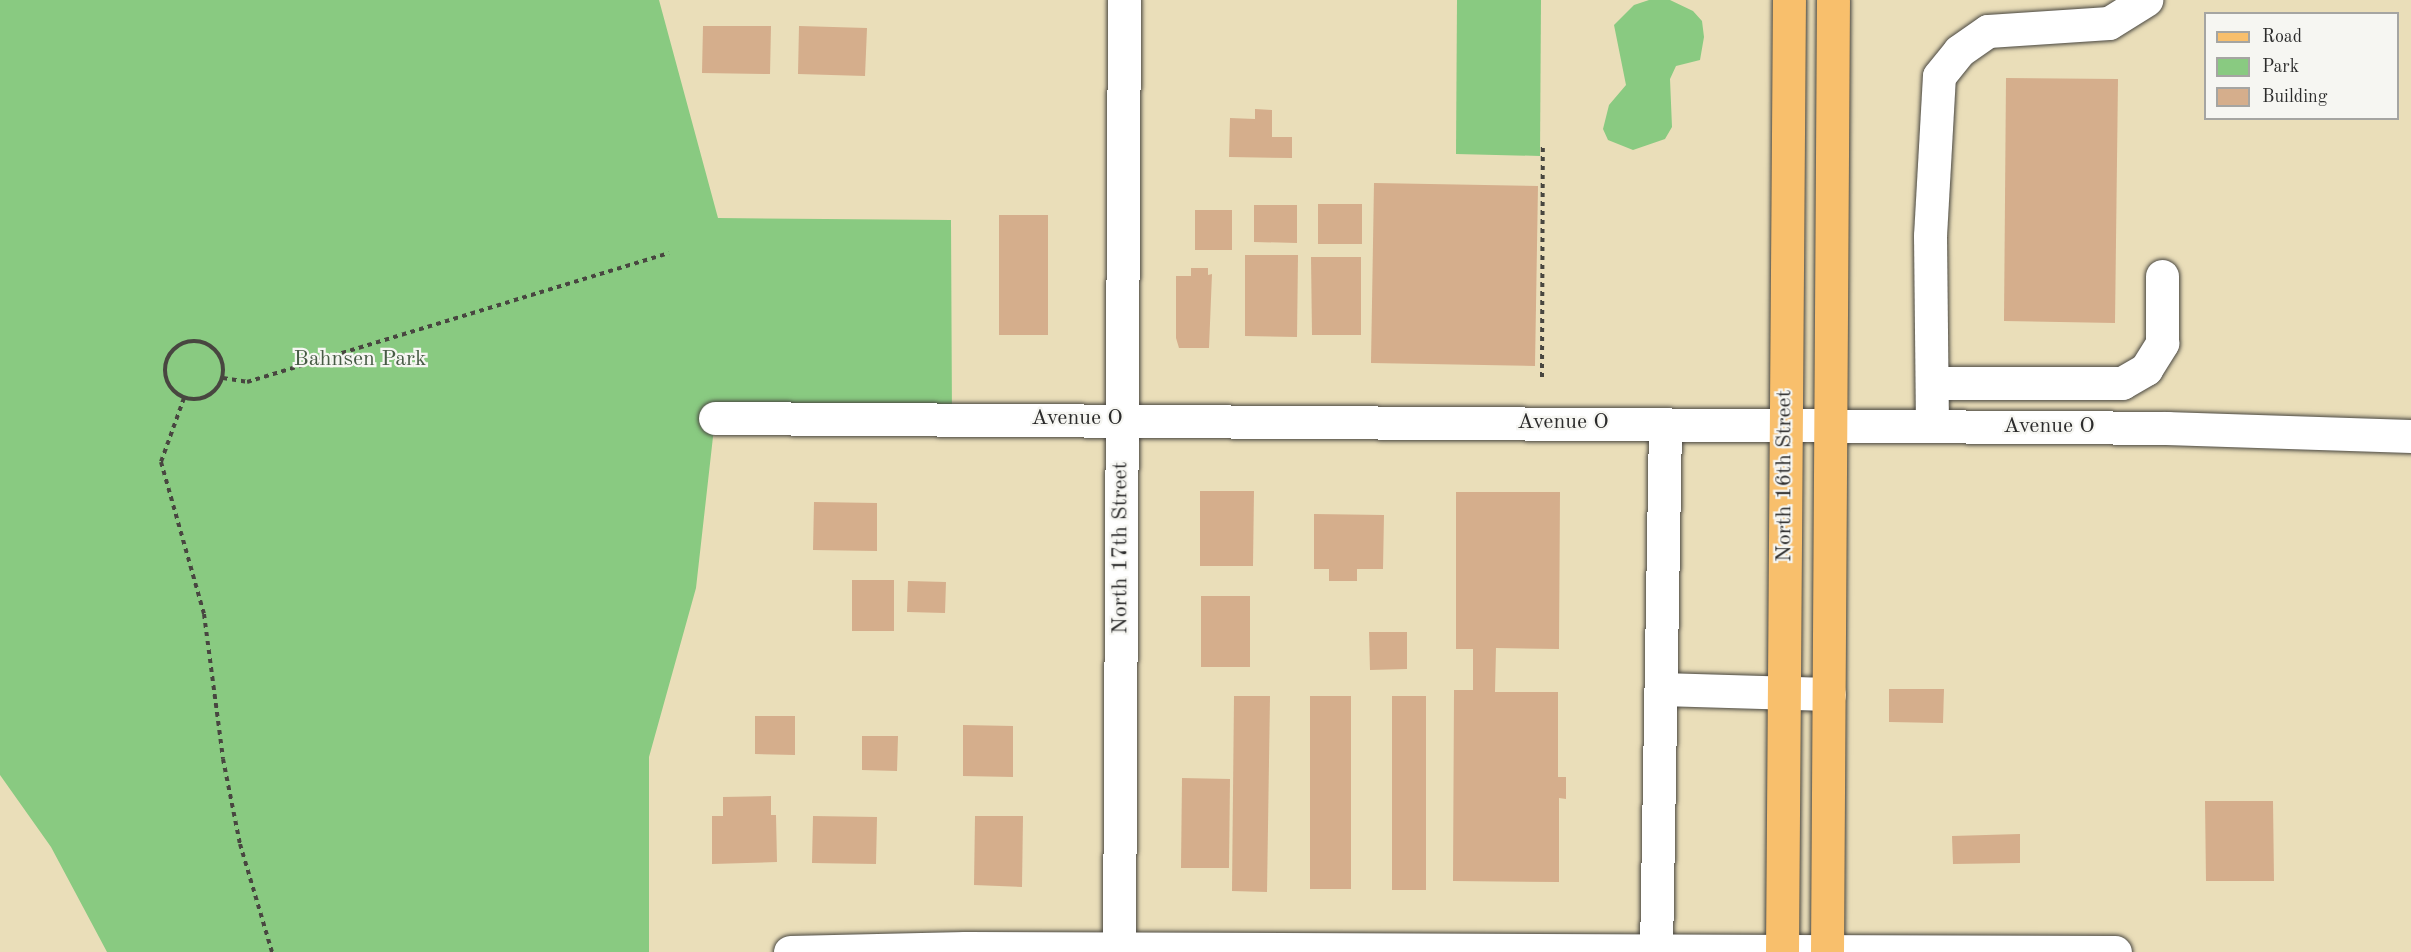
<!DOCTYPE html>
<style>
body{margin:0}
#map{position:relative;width:2411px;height:952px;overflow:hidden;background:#eadeb9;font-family:"Old Standard TT",serif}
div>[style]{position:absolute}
.green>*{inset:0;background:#89ca81}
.building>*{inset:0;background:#d5ae8c}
.path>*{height:4px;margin-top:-2px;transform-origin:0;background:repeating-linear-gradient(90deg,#484640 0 4.5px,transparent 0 9px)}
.path>.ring{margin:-2px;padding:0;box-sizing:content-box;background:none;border:4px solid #484640;border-radius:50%}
.roads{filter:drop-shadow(0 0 2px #484640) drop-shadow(0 0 2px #484640)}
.minor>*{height:33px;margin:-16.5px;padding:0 16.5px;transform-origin:16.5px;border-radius:16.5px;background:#fff}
.major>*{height:33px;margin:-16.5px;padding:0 16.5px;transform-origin:16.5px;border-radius:16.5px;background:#f8bf6c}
span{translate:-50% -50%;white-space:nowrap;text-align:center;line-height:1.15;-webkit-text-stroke:4.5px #f6f6f2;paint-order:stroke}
.park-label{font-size:22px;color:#475b45}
.street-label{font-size:22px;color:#2b2b2b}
.legend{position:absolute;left:2204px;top:12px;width:195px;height:108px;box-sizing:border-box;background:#f6f6f2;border:2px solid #a5a5a2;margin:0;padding:8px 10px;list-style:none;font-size:18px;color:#2b2b2b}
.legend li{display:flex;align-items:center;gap:12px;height:30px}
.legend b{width:30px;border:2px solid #a5a5a2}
</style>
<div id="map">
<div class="green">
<div style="clip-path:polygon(0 0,659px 0,718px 218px,951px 220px,952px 419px,715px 419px,696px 588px,649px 757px,649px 952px,107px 952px,51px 847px,0 775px)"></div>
<div style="clip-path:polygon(1457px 0,1541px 0,1540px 156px,1456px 154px)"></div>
<div style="clip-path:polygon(1649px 0,1670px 0,1693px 11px,1702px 21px,1704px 37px,1700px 60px,1676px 66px,1670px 79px,1672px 127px,1665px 139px,1633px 150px,1608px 140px,1603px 129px,1609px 105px,1626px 85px,1614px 25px,1634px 5px)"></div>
</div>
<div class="building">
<div style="clip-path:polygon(703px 26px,771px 26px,770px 74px,702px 73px)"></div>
<div style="clip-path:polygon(799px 26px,867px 28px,865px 76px,798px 74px)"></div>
<div style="clip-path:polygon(2006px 78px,2118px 79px,2115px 323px,2004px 321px)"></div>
<div style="clip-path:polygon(1255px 109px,1272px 110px,1272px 137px,1292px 137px,1292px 158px,1229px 157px,1230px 118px,1255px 119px)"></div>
<div style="clip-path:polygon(1374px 183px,1538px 186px,1535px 366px,1371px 363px)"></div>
<div style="clip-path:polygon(1318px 204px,1362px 204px,1362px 244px,1318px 244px)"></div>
<div style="clip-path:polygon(1254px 205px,1297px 205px,1297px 243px,1254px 242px)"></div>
<div style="clip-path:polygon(1195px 210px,1232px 210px,1232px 250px,1195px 250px)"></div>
<div style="clip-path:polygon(999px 215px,1048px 215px,1048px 335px,999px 335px)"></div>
<div style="clip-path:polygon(1245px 255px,1298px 255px,1297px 337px,1245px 336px)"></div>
<div style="clip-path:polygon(1311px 257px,1361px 257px,1361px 335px,1312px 335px)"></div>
<div style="clip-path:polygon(1191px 268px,1208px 268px,1208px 275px,1212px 274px,1209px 348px,1179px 348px,1176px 338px,1176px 276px,1191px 276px)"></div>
<div style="clip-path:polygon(1200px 491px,1254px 491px,1253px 566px,1200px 566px)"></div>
<div style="clip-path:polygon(1456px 492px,1560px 492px,1559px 649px,1496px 648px,1495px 692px,1558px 692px,1558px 777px,1566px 777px,1566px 799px,1559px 798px,1559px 882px,1453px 881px,1454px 690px,1473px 690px,1473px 649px,1456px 649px)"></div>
<div style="clip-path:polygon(814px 502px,877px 503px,877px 551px,813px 550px)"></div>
<div style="clip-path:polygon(1314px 514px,1384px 515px,1383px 569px,1357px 569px,1357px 581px,1329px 581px,1329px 569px,1314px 569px)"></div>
<div style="clip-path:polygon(852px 580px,894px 580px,894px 631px,852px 631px)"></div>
<div style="clip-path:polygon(908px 581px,946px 582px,945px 613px,907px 612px)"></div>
<div style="clip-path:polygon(1201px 596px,1250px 596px,1250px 667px,1201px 667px)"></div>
<div style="clip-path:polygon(1369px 632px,1407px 632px,1407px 669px,1370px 670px)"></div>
<div style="clip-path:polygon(1889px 689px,1944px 689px,1943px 723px,1889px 722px)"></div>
<div style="clip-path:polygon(1234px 696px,1270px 696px,1267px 892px,1232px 891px)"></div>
<div style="clip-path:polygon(1310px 696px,1351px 696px,1351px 889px,1310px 889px)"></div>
<div style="clip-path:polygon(1392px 696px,1426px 696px,1426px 890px,1392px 890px)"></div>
<div style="clip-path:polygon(755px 716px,795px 716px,795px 755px,755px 754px)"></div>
<div style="clip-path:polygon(963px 725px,1013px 726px,1013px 777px,963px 776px)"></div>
<div style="clip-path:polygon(862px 736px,898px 736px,897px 771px,862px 770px)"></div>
<div style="clip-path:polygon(1182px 778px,1230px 779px,1229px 868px,1181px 868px)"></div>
<div style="clip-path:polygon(771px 796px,771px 815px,776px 815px,777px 862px,712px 864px,712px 816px,723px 816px,723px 797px)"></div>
<div style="clip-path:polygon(2205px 801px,2273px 801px,2274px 881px,2206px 881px)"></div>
<div style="clip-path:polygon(813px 816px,877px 817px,876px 864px,812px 863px)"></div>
<div style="clip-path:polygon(975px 816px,1023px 816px,1022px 887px,974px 885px)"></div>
<div style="clip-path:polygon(2020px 834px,2020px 863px,1953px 864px,1952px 836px)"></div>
</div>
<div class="path">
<div class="ring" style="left:165px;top:341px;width:54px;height:54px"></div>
<div style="left:1542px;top:377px;width:230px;rotate:-89.8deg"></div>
<div style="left:223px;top:378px;width:24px;rotate:9deg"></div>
<div style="left:247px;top:382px;width:441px;rotate:-17deg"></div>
<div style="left:184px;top:398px;width:68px;rotate:109.8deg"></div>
<div style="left:161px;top:462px;width:158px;rotate:74.2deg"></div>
<div style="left:204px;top:614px;width:146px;rotate:82.5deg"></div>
<div style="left:223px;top:759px;width:87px;rotate:78.7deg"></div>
<div style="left:240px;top:844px;width:113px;rotate:73.5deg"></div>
</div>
<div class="roads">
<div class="minor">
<div style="left:1932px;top:383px;width:190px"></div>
<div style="left:2122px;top:383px;width:28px;rotate:-30deg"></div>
<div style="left:2146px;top:369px;width:31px;rotate:-58deg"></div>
<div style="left:2162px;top:343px;width:67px;rotate:-90deg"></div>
<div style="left:715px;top:418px;width:1452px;rotate:0.39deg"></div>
<div style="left:2167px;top:428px;width:244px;rotate:1.9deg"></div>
<div style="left:1932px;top:426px;width:190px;rotate:-90.6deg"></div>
<div style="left:1930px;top:236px;width:160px;rotate:-86.8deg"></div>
<div style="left:1939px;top:76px;width:32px;rotate:-51deg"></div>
<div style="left:1959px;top:51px;width:35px;rotate:-35deg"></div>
<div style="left:1988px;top:31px;width:121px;rotate:-3.8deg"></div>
<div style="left:2109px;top:23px;width:44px;rotate:-31.9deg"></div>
<div style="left:1661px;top:689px;width:168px;rotate:1.7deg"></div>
<div style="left:1656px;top:951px;width:527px;rotate:-89.02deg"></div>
<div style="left:790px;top:952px;width:175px;rotate:-1.3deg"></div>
<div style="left:965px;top:948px;width:1150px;rotate:0.2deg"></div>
<div style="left:1119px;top:952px;width:952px;rotate:-89.7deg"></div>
</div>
<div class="major">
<div style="left:1782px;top:952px;width:952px;rotate:-89.58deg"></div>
<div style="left:1827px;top:952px;width:952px;rotate:-89.64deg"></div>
</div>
</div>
<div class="park-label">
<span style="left:360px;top:360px">Bahnsen Park</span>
</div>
<div class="street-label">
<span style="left:1077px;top:419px">Avenue O</span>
<span style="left:1563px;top:423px">Avenue O</span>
<span style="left:2049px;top:427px">Avenue O</span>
<span style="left:1785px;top:476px;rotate:-90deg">North 16th Street</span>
<span style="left:1121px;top:548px;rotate:-90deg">North 17th Street</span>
</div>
<ul class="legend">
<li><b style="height:8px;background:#f8bf6c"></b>Road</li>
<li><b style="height:16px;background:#89ca81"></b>Park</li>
<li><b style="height:16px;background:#d5ae8c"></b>Building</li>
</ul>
</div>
